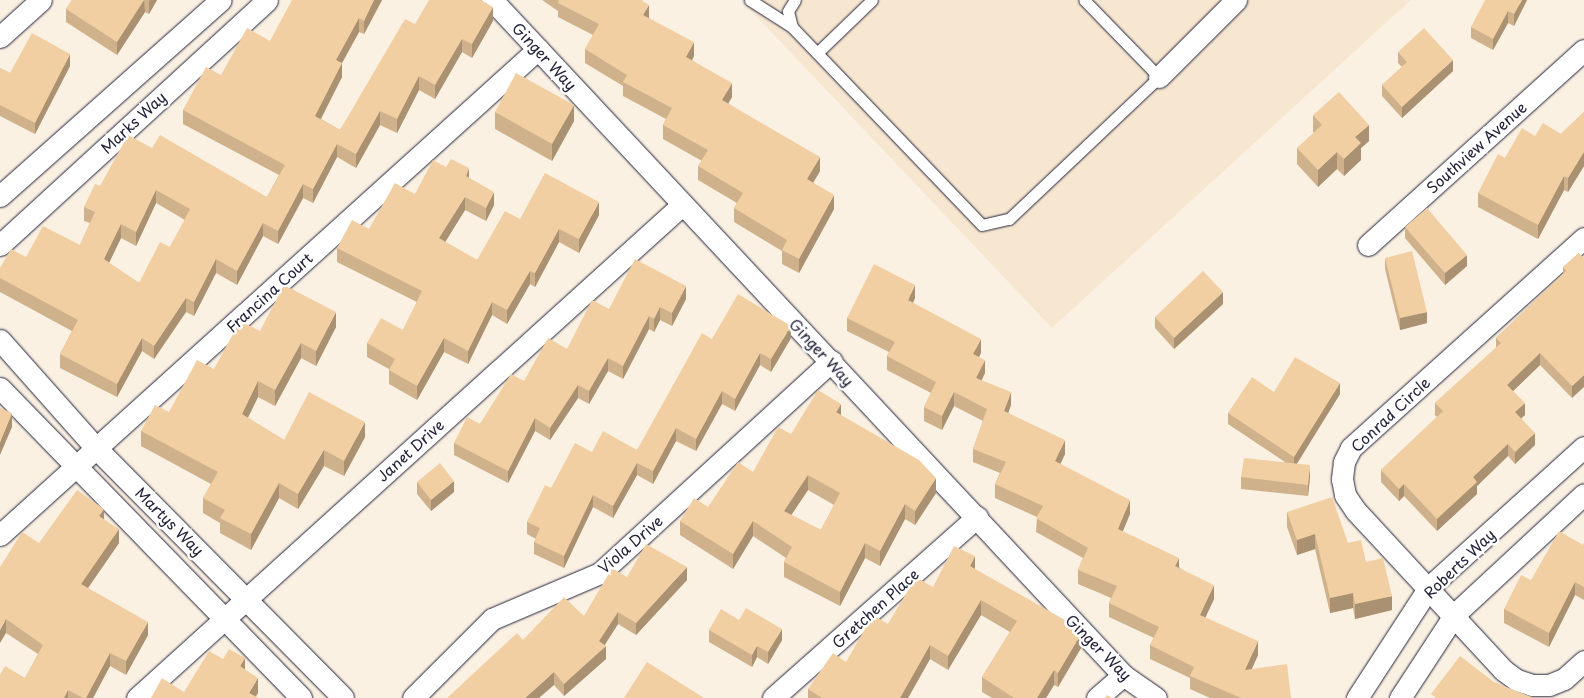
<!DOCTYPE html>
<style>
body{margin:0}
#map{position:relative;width:1584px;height:698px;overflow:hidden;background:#fbf1e3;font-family:"Playpen Sans",sans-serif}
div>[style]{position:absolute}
.built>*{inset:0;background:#f8e7d0}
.roads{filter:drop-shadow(0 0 1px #22223b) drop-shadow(0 0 1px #22223b)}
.service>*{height:11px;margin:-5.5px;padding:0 5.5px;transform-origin:5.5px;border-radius:5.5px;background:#fff}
.minor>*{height:21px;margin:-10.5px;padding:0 10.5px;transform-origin:10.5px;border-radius:10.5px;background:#fff}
.wall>*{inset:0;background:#cfb28b}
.shaded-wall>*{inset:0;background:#a99171}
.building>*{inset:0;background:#f1cfa2}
span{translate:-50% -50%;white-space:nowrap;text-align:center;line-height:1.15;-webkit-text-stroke:5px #fff;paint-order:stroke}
.street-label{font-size:15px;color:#22223b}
</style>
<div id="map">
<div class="built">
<div style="clip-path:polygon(741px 0,1411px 0,1052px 328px)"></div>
</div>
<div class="roads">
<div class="service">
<div style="left:750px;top:0;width:50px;rotate:32.7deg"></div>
<div style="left:792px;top:27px;width:274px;rotate:46.2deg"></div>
<div style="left:982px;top:225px;width:28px;rotate:-13deg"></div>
<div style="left:1009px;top:219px;width:207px;rotate:-43.4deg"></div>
<div style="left:1159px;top:77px;width:107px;rotate:-134.2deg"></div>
<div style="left:792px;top:27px;width:16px;rotate:-104deg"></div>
<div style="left:788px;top:11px;width:13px;rotate:-58deg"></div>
<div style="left:817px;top:53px;width:76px;rotate:-43.9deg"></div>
</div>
<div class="minor">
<div style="left:492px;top:0;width:924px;rotate:46.93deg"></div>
<div style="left:1123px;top:675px;width:40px;rotate:34.9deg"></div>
<div style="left:0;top:37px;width:55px;rotate:-42.1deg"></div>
<div style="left:1159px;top:77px;width:109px;rotate:-45deg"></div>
<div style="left:0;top:196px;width:295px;rotate:-41.6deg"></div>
<div style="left:1584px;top:238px;width:314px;rotate:138deg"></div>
<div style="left:1351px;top:448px;width:16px;rotate:117deg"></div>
<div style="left:1344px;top:462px;width:17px;rotate:97deg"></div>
<div style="left:1342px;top:479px;width:16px;rotate:79deg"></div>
<div style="left:1345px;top:495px;width:18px;rotate:56deg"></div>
<div style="left:1355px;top:510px;width:218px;rotate:47.2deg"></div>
<div style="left:1503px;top:670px;width:17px;rotate:36deg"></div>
<div style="left:1517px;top:680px;width:16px;rotate:18deg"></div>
<div style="left:1532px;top:685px;width:17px"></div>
<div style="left:1549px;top:685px;width:16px;rotate:-22deg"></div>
<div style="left:1564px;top:679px;width:27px;rotate:-42deg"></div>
<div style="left:0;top:245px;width:362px;rotate:-42.5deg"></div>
<div style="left:1368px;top:245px;width:291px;rotate:-42.1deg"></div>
<div style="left:0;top:340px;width:144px;rotate:48.4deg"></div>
<div style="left:96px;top:448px;width:351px;rotate:45.3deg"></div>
<div style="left:0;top:388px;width:432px;rotate:45.8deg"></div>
<div style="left:0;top:535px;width:725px;rotate:-42.09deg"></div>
<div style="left:137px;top:698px;width:736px;rotate:-42.14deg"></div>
<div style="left:413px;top:698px;width:112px;rotate:-45deg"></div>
<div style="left:492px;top:619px;width:117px;rotate:-23.1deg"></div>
<div style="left:600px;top:573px;width:314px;rotate:-42.5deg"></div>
<div style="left:773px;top:698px;width:273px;rotate:-41.6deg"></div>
<div style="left:1097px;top:698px;width:35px;rotate:-41deg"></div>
<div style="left:1357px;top:698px;width:132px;rotate:-57deg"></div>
<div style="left:1429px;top:587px;width:209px;rotate:-42.1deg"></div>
<div style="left:1400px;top:698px;width:100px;rotate:-56.8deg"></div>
<div style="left:1455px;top:614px;width:176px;rotate:-42.9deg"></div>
</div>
</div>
<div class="wall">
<div style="clip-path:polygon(72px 0,157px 0,149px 14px,145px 12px,117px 55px,66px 22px,66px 9px)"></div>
<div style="clip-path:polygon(evenodd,307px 0,382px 0,364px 34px,359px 32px,342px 63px,342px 77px,321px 119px,340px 130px,415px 24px,493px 21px,472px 58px,462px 52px,435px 99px,419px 90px,397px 133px,380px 125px,356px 168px,337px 157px,313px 203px,303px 198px,278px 244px,263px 236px,237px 285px,216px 273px,194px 316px,186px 312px,154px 359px,142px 351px,117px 397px,60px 368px,60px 354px,72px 331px,0 292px,0 268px,26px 257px,80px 245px,90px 223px,84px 221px,84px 207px,100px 186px,152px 148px,267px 197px,279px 175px,183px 124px,183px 110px,221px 75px,270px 41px,307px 0,156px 203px,185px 220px,170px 247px,139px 283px,109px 263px,121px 238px,136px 246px,156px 203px)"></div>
<div style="clip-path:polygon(542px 0,642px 0,649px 18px,694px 56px,692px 60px,732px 97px,728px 103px,820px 171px,813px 183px,834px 209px,799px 273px,782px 264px,782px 251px,734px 222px,734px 208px,737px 203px,698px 180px,698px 166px,702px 161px,663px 139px,663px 125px,666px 119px,623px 96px,623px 86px,585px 63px,585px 49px,593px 35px,558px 17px,558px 11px)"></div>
<div style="clip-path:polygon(1527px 0,1514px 26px,1508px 23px,1493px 50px,1471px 38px,1471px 27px)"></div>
<div style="clip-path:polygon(1398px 52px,1453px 71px,1402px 118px,1382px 96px,1382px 85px,1402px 67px,1398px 63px)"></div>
<div style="clip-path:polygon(70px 66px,35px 134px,0 116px,0 68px,10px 73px)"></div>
<div style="clip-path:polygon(495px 112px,574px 121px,552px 161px,495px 129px)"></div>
<div style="clip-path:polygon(1584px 112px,1584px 166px,1568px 192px,1564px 190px,1538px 239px,1478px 207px,1478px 193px,1505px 158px,1561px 134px)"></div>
<div style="clip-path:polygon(1313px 115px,1369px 141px,1361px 148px,1361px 160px,1344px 176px,1337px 169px,1318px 187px,1297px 164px,1297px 148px,1314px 133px,1313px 132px)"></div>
<div style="clip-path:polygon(446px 167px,469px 178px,494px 205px,486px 221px,465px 210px,445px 242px,477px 260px,520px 219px,599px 215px,579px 253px,559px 242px,535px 287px,530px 284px,507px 324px,492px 315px,468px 364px,444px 352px,417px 400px,389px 384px,389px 369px,367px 357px,367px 343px,403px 330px,417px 302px,337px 262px,337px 248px,369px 229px,415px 194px)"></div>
<div style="clip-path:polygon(1405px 227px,1467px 266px,1445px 285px,1405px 238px)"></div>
<div style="clip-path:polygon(1579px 253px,1572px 398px,1540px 365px,1513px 391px,1525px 415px,1521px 418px,1535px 445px,1515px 464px,1508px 456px,1477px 486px,1477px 494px,1437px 531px,1404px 496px,1399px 501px,1381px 482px,1381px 470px,1437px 417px,1435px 415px,1435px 403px,1496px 348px,1496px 338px,1563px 274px,1563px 267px)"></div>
<div style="clip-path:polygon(1385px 258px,1427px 323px,1400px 330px,1385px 269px)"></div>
<div style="clip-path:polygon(915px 298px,913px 303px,981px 353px,979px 357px,985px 373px,981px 381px,1011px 405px,1008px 413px,1065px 454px,1060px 464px,1130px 514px,1122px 532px,1179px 567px,1214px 599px,1205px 618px,1258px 655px,1252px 669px,1291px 698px,1210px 698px,1190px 689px,1190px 678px,1150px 659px,1150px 645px,1154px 638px,1109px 617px,1109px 603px,1111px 598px,1078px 584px,1078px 570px,1083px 558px,1036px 532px,1037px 517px,995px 498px,995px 484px,1000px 473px,973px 462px,973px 449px,983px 421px,954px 406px,942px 430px,924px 421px,924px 407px,931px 393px,887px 370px,887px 356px,889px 352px,847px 331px,847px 318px)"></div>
<div style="clip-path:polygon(686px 299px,672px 326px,660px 320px,654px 332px,649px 329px,623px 379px,608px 371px,589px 404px,578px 398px,550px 440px,535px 431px,508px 483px,454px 455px,454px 443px,480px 424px,524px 381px,567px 349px,609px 309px)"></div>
<div style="clip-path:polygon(1223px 304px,1174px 349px,1155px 328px,1155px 317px)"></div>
<div style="clip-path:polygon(336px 327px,316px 366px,301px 358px,275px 406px,258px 397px,248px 418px,284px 440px,365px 437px,344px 476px,324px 466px,298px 509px,279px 498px,251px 550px,220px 533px,220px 523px,203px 513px,203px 498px,211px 484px,141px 446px,141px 431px,169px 412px,260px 331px)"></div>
<div style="clip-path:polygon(791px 338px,771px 372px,760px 365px,735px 411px,722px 404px,696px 451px,676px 441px,653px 484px,637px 475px,613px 518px,593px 507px,564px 568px,534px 554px,534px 542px,536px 539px,527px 534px,527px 522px,551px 488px,592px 452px,637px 450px,712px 339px)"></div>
<div style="clip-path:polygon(1274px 392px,1340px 394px,1297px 464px,1310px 477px,1308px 496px,1241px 489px,1241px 477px,1285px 462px,1228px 424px,1228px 413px)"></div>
<div style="clip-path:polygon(evenodd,841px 416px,936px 493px,915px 525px,905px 519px,880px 566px,865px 558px,840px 606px,784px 577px,784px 562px,786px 558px,753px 536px,733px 569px,680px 535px,680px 521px,708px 507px,753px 472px,791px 434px,841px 416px,808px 490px,834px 505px,821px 530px,791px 515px,808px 490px)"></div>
<div style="clip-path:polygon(417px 482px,454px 492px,431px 511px,417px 494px)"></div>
<div style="clip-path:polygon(1287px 512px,1348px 543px,1366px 562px,1392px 610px,1355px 619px,1353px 608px,1330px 613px,1315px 549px,1297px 555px,1287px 527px)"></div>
<div style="clip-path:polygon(104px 519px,119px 543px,88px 588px,148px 635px,126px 675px,110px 666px,93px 698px,0 698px,25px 678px,38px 654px,6px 633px,0 567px,39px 543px)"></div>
<div style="clip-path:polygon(1584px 543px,1584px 600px,1575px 595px,1549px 647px,1504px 623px,1504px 609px,1531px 580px,1583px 545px)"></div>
<div style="clip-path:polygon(975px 569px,1081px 648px,1058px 687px,1054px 685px,1046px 698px,992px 698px,982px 692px,982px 677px,1010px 632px,981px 615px,948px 670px,930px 659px,908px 698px,808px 698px,808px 689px,846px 662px,888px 624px,933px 587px)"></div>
<div style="clip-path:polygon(627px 577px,687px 580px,636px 635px,618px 624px,604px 645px,606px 659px,564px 696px,554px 685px,523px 640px,584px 616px)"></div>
<div style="clip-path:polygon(739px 620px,782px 640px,768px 664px,757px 657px,752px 667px,709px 642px,709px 630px)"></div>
</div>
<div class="shaded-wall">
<div style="clip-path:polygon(144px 0,145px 12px,117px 55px,117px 42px)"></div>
<div style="clip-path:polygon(150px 0,157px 0,149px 14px,149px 2px)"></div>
<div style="clip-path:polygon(374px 0,382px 0,364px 34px,364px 21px)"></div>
<div style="clip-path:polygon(1522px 0,1527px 0,1514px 26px,1514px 14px)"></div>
<div style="clip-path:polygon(649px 5px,649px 19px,643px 15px)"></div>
<div style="clip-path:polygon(493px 7px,493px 21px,472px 58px,472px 44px)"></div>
<div style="clip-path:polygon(1508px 11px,1508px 23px,1493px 50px,1493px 39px)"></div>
<div style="clip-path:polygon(359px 18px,359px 32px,336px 74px,336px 60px)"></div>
<div style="clip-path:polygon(462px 39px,462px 52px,435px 99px,435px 85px)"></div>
<div style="clip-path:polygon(694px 42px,694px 56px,686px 71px,686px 57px)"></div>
<div style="clip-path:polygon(70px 54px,70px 66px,35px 134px,35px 123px)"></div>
<div style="clip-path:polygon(1453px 60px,1453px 71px,1402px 118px,1402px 107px)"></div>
<div style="clip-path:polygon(342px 63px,342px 77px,315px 130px,315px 116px)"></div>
<div style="clip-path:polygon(419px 76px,419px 90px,397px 133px,397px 119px)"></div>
<div style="clip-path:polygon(732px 83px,732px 97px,722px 114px,722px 100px)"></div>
<div style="clip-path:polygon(574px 105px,574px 121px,552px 161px,552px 144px)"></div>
<div style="clip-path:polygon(380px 111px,380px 125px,356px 168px,356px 154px)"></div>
<div style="clip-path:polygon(1369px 125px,1369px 141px,1361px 148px,1361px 160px,1344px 176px,1344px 159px,1355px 137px)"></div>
<div style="clip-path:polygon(337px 144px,337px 157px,313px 203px,313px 189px)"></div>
<div style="clip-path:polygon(1337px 152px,1337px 169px,1318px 187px,1318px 170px)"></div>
<div style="clip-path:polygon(1584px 152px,1584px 166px,1568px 192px,1568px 178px)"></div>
<div style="clip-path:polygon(820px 157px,820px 171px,807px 193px,807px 179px)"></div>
<div style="clip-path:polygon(469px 168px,469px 182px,466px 176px)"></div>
<div style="clip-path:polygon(1564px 176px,1564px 190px,1538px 239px,1538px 225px)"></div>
<div style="clip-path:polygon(303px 184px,303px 198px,278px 244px,278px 231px)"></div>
<div style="clip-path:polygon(156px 190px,156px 203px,136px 246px,136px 232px)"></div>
<div style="clip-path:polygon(494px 192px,494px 205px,486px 221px,486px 208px)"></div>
<div style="clip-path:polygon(834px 195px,834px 209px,799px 273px,799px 259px)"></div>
<div style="clip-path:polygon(465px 197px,465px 210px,439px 252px,439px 238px)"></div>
<div style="clip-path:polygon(599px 202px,599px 215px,579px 253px,579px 239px)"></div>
<div style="clip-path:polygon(263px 223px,263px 236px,237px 285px,237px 271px)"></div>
<div style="clip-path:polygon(121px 224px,121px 238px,104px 273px,104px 259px)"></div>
<div style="clip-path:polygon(559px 229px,559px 242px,535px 287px,535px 273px)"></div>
<div style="clip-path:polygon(1467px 255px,1467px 266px,1445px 285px,1445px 273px)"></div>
<div style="clip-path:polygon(216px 259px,216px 273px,194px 316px,194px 302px)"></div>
<div style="clip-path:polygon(530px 271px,530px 284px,507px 324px,507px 310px)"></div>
<div style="clip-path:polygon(915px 285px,915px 298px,908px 313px,908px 300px)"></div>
<div style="clip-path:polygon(686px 286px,686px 299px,672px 326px,672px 313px)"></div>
<div style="clip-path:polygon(1223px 292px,1223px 304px,1174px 349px,1174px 338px)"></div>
<div style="clip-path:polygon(186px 298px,186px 312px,154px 359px,154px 346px)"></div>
<div style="clip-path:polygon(492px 302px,492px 315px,468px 364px,468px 351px)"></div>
<div style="clip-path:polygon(660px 307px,660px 320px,654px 332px,654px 319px)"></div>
<div style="clip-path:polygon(336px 312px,336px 327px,316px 366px,316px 351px)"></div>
<div style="clip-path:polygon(1427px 312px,1427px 323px,1400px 330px,1400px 318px)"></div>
<div style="clip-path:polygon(649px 316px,649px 329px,623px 379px,623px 366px)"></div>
<div style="clip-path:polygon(791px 326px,791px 338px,771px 372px,771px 359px)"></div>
<div style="clip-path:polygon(142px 338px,142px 351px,117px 397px,117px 384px)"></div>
<div style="clip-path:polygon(444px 338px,444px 352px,417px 400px,417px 386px)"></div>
<div style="clip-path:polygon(981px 339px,981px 353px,973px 368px,973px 354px)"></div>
<div style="clip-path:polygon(301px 343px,301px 358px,275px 406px,275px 390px)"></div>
<div style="clip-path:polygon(760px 353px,760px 365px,735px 411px,735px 399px)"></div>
<div style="clip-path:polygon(1540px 353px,1540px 365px,1507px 397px,1507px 385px)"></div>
<div style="clip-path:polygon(608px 358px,608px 371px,589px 404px,589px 391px)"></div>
<div style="clip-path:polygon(985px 360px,985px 373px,976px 392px,976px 378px)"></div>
<div style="clip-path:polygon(1584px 375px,1584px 387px,1572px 398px,1572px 386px)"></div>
<div style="clip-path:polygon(258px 381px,258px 397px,242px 429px,242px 414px)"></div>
<div style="clip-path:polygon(1340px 383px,1340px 394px,1294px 468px,1294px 457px)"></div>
<div style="clip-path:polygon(578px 385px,578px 398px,550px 440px,550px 428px)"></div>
<div style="clip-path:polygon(722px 391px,722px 404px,696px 451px,696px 439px)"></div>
<div style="clip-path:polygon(954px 392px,954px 406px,942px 430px,942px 416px)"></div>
<div style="clip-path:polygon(1011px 392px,1011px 405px,1004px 425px,1004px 411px)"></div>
<div style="clip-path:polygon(1525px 403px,1525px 415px,1515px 424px,1515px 412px)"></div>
<div style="clip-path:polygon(841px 404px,841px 419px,836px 412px)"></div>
<div style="clip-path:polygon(12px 413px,12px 427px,0 455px,0 442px)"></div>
<div style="clip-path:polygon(535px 418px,535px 431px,508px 483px,508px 471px)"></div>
<div style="clip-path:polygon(365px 422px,365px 437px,344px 476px,344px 461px)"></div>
<div style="clip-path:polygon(676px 428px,676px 441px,653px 484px,653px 471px)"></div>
<div style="clip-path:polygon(1535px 433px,1535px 445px,1515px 464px,1515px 452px)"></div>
<div style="clip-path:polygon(1065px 440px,1065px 454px,1055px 475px,1055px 461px)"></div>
<div style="clip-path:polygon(1508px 444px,1508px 456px,1477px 486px,1477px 494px,1437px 531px,1437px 519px,1473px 477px)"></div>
<div style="clip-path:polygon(324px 450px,324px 466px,298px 509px,298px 494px)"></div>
<div style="clip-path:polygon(637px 463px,637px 475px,613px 518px,613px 506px)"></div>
<div style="clip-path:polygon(1310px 465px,1310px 477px,1308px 496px,1308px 485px)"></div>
<div style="clip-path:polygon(808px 475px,808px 490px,784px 526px,784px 511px)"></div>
<div style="clip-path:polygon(936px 478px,936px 493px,915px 525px,915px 511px)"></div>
<div style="clip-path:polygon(454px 481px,454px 492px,431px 511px,431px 500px)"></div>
<div style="clip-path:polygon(279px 483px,279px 498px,251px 550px,251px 534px)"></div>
<div style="clip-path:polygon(1404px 484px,1404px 496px,1399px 501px,1399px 489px)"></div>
<div style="clip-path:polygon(593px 495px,593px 507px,564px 568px,564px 556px)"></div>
<div style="clip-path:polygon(1130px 500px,1130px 514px,1118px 543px,1118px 529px)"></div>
<div style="clip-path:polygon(905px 504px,905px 519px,880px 566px,880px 551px)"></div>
<div style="clip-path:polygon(104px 509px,104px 523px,99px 516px)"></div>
<div style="clip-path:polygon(753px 521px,753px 536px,733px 569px,733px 554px)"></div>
<div style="clip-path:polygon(119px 529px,119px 543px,81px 598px,81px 584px)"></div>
<div style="clip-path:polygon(1315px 534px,1315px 549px,1297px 555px,1297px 540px)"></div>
<div style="clip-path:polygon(865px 543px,865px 558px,840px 606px,840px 592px)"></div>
<div style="clip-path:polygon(975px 556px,975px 571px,970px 566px)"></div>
<div style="clip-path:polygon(1179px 558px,1179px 572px,1175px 566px)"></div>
<div style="clip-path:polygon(687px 567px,687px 580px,636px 635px,636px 623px)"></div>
<div style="clip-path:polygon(1575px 582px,1575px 595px,1549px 647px,1549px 633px)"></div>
<div style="clip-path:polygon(1214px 585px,1214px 599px,1200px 629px,1200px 615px)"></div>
<div style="clip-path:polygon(1353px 593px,1353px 608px,1330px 613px,1330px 598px)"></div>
<div style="clip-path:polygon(1392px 596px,1392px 610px,1355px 619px,1355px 604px)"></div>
<div style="clip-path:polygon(981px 600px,981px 615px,948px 670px,948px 656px)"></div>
<div style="clip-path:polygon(618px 612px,618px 624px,601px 651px,606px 646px,606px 659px,564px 696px,564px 684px,599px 641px)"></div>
<div style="clip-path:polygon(6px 619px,6px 633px,0 643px,0 630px)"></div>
<div style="clip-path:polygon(148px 622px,148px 635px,126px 675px,126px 661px)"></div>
<div style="clip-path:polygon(782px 629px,782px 640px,768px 664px,768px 652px)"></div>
<div style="clip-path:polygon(1081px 634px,1081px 648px,1058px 687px,1058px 673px)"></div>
<div style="clip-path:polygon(1258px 641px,1258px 655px,1245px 683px,1245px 670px)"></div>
<div style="clip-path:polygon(930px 645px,930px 659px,908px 698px,900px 698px)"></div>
<div style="clip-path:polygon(757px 646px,757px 657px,752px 667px,752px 655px)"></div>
<div style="clip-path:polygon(110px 653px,110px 666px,93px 698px,86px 698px)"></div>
<div style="clip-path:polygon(245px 658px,245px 673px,240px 666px)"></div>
<div style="clip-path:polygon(1054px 670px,1054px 685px,1046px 698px,1037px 698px)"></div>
<div style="clip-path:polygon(554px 672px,554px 685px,539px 698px,525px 698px)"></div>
<div style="clip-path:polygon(258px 678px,258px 693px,255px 698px,249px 693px)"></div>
<div style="clip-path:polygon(68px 690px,68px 698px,64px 698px)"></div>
</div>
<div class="building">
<div style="clip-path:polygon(72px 0,144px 0,117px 42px,66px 9px)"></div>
<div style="clip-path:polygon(evenodd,292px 0,374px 0,364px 21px,359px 18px,336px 60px,342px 63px,315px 116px,340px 130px,405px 19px,415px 24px,429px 0,481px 0,493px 7px,472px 44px,462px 39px,435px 85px,419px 76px,397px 119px,380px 111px,356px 154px,337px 144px,313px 189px,303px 184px,278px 231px,263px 223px,237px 271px,216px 259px,194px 302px,186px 298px,154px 346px,142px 338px,117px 384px,60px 354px,78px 320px,0 278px,0 268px,11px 249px,26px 257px,43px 226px,80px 245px,95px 212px,84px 207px,95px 184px,100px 186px,128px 135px,152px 148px,160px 135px,267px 197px,285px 165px,183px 110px,206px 67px,221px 75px,247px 28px,270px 41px,292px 0,156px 190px,190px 209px,170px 247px,160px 242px,139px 283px,104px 259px,121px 224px,136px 232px,156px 190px)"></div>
<div style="clip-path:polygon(559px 0,641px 0,649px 5px,643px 15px,694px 42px,686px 57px,732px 83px,722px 100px,820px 157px,807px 179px,834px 195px,799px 259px,782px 250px,787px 240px,734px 208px,743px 193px,698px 166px,708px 150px,663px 125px,672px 108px,623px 82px,627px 75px,585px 49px,599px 24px,558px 3px)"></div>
<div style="clip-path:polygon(1485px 0,1522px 0,1514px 14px,1508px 11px,1493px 39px,1471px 27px)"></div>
<div style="clip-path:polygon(1424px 28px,1453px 60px,1402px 107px,1382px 85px,1407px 62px,1398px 52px)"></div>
<div style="clip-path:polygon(32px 33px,70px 54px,35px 123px,0 105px,0 68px,10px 73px)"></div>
<div style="clip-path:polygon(516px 73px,574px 105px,552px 144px,495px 112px)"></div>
<div style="clip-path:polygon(1339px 92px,1369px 125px,1355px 137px,1361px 143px,1344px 159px,1337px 152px,1318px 170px,1297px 148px,1322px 125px,1313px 115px)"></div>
<div style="clip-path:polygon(1584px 112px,1584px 152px,1568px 178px,1564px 176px,1538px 225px,1478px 193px,1498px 154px,1505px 158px,1522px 128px,1535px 136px,1543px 123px,1561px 134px)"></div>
<div style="clip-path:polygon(451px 159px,469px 168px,466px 176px,494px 192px,486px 208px,465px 197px,439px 238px,477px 260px,505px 211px,520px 219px,545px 173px,599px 202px,579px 239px,559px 229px,535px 273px,530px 271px,507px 310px,492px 302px,468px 351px,444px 338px,417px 386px,389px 370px,395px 359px,367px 343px,381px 318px,403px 330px,422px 291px,337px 248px,352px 220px,369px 229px,395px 183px,415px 194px,433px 160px,446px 167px)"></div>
<div style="clip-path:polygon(1427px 208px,1467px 255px,1445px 273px,1405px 227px)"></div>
<div style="clip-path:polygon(1412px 251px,1427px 312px,1400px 318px,1385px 258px)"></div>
<div style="clip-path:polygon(1579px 253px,1584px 258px,1584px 375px,1572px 386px,1540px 353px,1507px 385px,1525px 403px,1515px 412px,1535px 433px,1515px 452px,1508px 444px,1473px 477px,1477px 482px,1437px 519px,1404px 484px,1399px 489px,1381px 470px,1443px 411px,1435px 403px,1501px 343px,1496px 338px,1566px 271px,1563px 267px)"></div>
<div style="clip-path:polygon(635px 259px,686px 286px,672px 313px,660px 307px,654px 319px,649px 316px,623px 366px,608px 358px,589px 391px,578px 385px,550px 428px,535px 418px,508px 471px,454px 443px,467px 417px,480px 424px,511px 374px,524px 381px,548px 338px,567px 349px,592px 300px,609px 309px)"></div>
<div style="clip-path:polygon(874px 264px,915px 285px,908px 300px,981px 339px,973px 354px,985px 360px,976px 378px,1011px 392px,1004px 411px,1065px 440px,1055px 461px,1130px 500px,1118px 529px,1179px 558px,1175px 566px,1214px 585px,1200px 615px,1258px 641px,1245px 670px,1287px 664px,1291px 698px,1241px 698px,1190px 676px,1194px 667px,1150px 645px,1159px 627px,1109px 603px,1117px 586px,1078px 570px,1088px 548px,1036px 518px,1043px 506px,995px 484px,1006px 462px,973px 449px,987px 409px,954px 392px,942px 416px,924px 407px,936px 382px,887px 356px,895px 342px,847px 318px)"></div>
<div style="clip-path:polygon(1203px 271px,1223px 292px,1174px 338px,1155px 317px)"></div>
<div style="clip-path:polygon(284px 285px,336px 312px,316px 351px,301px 343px,275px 390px,258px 381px,242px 414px,284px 440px,309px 392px,365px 422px,344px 461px,324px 450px,298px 494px,279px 483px,251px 534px,220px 518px,225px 510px,203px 498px,218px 472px,141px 431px,155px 405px,169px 412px,197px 360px,214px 369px,240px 321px,260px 331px)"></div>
<div style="clip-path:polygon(738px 294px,791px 326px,771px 359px,760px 353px,735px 399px,722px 391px,696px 439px,676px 428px,653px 471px,637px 463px,613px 506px,593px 495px,564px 556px,534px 542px,540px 528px,527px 522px,545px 485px,551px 488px,575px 443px,592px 452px,603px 431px,637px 450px,702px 333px,712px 339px)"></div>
<div style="clip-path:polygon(1295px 357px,1340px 383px,1294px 457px,1228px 413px,1252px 377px,1274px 392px)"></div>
<div style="clip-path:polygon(evenodd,818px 390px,841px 404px,836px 412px,919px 460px,936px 478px,915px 511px,905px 504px,880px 551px,865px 543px,840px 592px,784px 562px,792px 547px,753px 521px,733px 554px,680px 521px,694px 498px,708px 507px,738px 462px,753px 472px,778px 427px,791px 434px,818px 390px,808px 475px,840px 493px,821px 530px,784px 511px,808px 475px)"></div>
<div style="clip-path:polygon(0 408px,12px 413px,0 442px)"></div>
<div style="clip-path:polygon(1244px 458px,1310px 465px,1308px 485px,1241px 477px)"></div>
<div style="clip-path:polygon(440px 463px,454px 481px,431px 500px,417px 482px)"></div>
<div style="clip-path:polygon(77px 490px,104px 509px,99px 516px,119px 529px,81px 584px,148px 622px,126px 661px,110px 653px,86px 698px,83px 698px,68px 690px,64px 698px,0 698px,0 675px,5px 666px,25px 678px,43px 645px,6px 619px,0 630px,0 567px,22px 532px,39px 543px)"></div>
<div style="clip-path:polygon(1332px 497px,1348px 543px,1361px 540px,1366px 562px,1383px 558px,1392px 596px,1355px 604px,1353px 593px,1330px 598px,1315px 534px,1297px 540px,1287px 512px)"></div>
<div style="clip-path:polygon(1559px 531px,1583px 545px,1584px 543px,1584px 587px,1575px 582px,1549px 633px,1504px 609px,1521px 575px,1531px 580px)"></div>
<div style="clip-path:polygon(646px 544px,687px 567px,636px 623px,618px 612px,599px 641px,606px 646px,564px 684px,554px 672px,525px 698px,447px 698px,517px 633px,523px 640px,564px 597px,584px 616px,612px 568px,627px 577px)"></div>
<div style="clip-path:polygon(954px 546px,975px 556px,970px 566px,1072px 624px,1081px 634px,1058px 673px,1054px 670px,1037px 698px,1014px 698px,982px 677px,1017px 621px,981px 600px,948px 656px,930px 645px,900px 698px,822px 698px,808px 689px,833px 653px,846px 662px,873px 615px,888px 624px,916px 577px,933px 587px)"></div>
<div style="clip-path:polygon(746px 608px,782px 629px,768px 652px,757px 646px,752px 655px,709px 630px,721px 609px,739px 620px)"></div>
<div style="clip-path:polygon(229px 649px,245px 658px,240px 666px,258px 678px,249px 693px,259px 698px,151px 698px,162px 678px,184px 692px,209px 651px,223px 659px)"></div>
<div style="clip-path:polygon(1460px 656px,1494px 682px,1534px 698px,1436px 698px,1431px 694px)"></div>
<div style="clip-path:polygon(647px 662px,704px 698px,624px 698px)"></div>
<div style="clip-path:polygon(1107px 695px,1112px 698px,1105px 698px)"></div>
</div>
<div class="street-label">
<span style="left:545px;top:56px;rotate:47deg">Ginger Way</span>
<span style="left:133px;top:122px;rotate:-43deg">Marks Way</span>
<span style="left:1476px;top:147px;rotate:-42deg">Southview Avenue</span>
<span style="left:269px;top:292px;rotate:-42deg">Francina Court</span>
<span style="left:822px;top:352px;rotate:47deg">Ginger Way</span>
<span style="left:1390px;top:414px;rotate:-43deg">Conrad Circle</span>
<span style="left:410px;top:450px;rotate:-42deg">Janet Drive</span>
<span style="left:170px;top:521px;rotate:45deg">Martys Way</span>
<span style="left:630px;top:544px;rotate:-41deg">Viola Drive</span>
<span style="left:1459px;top:563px;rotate:-44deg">Roberts Way</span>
<span style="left:875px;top:608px;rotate:-42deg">Gretchen Place</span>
<span style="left:1099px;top:647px;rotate:45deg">Ginger Way</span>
</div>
</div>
